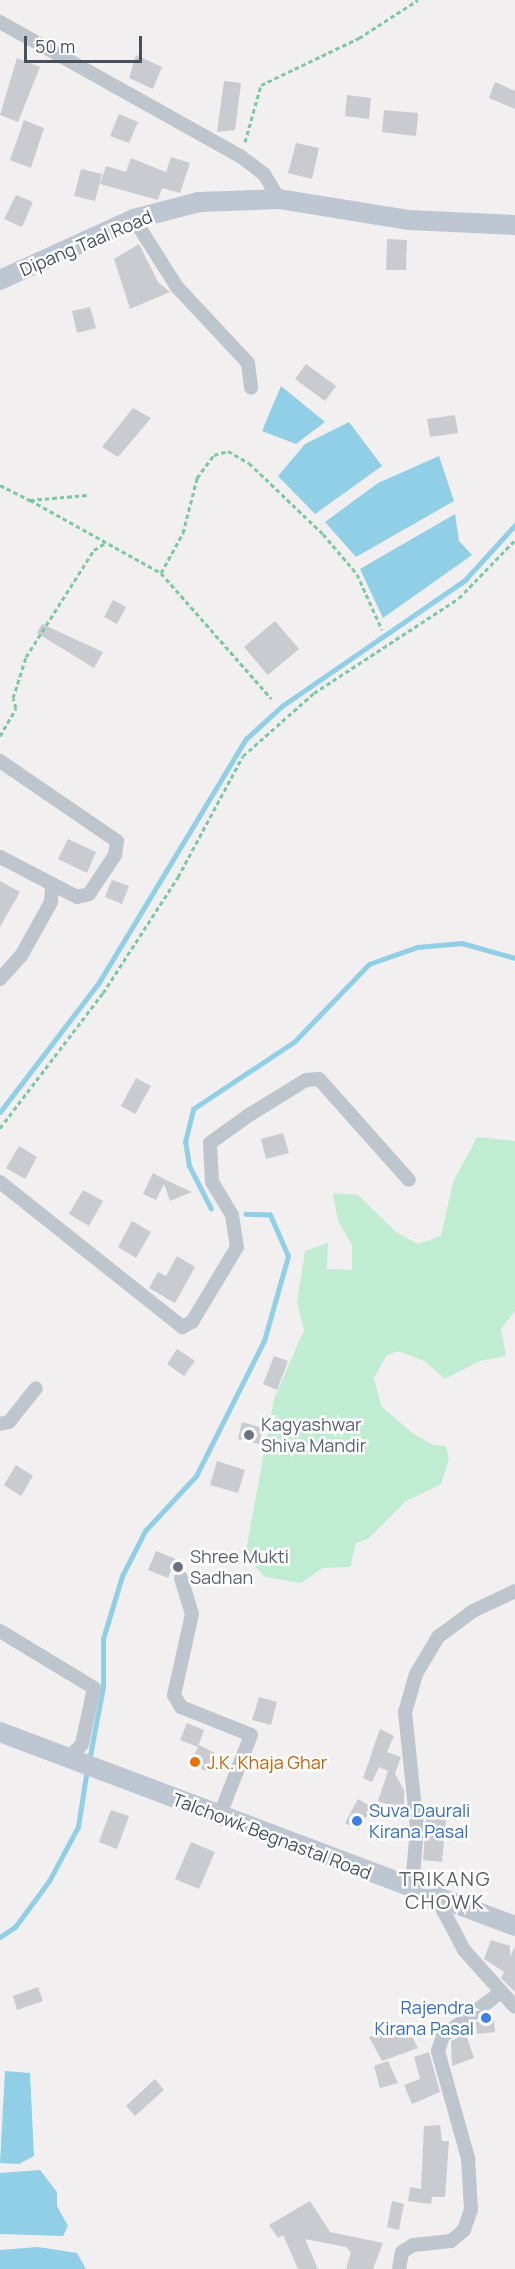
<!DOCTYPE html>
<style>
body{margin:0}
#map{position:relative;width:515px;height:2269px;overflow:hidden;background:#f1efef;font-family:Manrope,sans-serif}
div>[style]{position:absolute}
.green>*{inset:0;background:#c0ecd3}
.water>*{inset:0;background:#90cfe6}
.stream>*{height:4.5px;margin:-2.25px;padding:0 2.25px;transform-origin:2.25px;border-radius:2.25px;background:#90cfe6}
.building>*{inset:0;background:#c9cbd1}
.path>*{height:3px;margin-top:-1.5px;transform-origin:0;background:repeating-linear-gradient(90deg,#7bc7a6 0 4.5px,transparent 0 7.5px)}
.street>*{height:14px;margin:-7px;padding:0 7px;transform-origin:7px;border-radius:7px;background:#bec5cd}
.secondary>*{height:20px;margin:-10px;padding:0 10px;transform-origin:10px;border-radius:10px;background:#bec6d1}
.dots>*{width:16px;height:16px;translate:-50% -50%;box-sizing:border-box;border:3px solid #fff;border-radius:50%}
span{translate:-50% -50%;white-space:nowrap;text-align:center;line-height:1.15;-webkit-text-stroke:5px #fff;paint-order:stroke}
.street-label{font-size:18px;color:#48515b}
.worship-label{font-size:18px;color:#5b616d}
.left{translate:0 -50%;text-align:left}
.food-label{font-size:18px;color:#c56008}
.shop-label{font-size:18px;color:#366cbe}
.right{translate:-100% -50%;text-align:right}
.neighbourhood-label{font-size:20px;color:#5c5f63;letter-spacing:1.5px}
.scale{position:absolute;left:24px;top:36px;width:118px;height:27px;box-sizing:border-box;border:3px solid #48515b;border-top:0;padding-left:8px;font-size:18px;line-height:21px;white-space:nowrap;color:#48515b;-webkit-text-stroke:4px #fff;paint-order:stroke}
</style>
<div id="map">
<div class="green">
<div style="clip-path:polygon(477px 1137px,515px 1141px,515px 1311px,501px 1329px,506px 1356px,480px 1361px,445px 1379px,424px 1361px,398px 1351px,386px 1356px,374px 1378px,381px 1406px,411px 1432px,433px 1445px,446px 1446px,449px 1459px,441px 1484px,406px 1501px,368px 1539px,356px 1543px,350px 1567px,323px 1568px,301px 1583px,265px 1577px,245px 1556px,274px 1399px,304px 1330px,297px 1302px,305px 1251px,328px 1243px,327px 1269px,352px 1270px,352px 1245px,338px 1221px,333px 1193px,358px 1195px,396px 1232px,418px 1244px,441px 1236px,453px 1182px)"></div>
</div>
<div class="water">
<div style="clip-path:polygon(281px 386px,325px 422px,296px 444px,262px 431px)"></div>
<div style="clip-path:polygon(349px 422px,382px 466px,315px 514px,278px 476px,305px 444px)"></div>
<div style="clip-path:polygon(439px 456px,454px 501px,356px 557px,325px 522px,378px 483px)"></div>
<div style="clip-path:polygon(455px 514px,459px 541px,472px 555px,383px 618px,360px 569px)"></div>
<div style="clip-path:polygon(5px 2071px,30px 2073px,34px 2156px,19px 2164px,0 2163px)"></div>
<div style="clip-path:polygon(40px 2170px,57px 2192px,57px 2206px,68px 2226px,63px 2236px,0 2234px,0 2173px)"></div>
<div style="clip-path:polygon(38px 2247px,77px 2253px,86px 2269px,0 2269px,0 2250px)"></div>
</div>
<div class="stream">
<div style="left:0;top:1112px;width:161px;rotate:-52.6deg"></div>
<div style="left:98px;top:984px;width:286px;rotate:-58.9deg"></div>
<div style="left:246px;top:739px;width:49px;rotate:-42.5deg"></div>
<div style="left:282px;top:706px;width:222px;rotate:-34.5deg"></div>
<div style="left:465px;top:580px;width:74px;rotate:-47.7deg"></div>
<div style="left:211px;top:1209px;width:48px;rotate:-117.1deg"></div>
<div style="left:189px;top:1166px;width:24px;rotate:-99deg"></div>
<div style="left:185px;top:1142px;width:34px;rotate:-76deg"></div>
<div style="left:193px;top:1109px;width:121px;rotate:-33.6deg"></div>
<div style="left:294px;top:1042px;width:108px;rotate:-46.1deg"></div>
<div style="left:369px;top:964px;width:51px;rotate:-19.5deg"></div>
<div style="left:417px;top:947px;width:45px;rotate:-5.1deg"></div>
<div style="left:462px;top:943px;width:55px;rotate:15.8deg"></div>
<div style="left:89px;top:1761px;width:75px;rotate:-79.3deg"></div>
<div style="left:103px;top:1687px;width:48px;rotate:-90deg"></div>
<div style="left:103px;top:1639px;width:66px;rotate:-73.2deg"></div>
<div style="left:122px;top:1576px;width:51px;rotate:-62.9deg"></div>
<div style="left:145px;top:1531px;width:75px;rotate:-47.2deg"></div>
<div style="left:196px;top:1476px;width:151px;rotate:-63.3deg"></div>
<div style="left:264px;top:1341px;width:88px;rotate:-74.2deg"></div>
<div style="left:288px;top:1256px;width:45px;rotate:-113.7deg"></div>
<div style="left:270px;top:1215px;width:24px;rotate:-178deg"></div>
<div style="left:0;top:1937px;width:18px;rotate:-34deg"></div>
<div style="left:15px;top:1927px;width:57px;rotate:-53.5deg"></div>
<div style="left:49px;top:1881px;width:61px;rotate:-61.8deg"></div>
<div style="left:78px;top:1827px;width:59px;rotate:-81.2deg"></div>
</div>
<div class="building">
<div style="clip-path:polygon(136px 55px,162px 67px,153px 89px,129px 78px)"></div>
<div style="clip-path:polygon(17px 58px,40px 67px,18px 122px,0 115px)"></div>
<div style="clip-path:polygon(224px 81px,241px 83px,235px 130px,217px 132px)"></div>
<div style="clip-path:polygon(495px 82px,515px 91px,515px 109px,489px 98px)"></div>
<div style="clip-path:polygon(347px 95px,371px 98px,369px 119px,345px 116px)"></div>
<div style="clip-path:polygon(384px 110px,418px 113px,416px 136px,382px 132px)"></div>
<div style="clip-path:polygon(119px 114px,138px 122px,129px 143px,110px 136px)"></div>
<div style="clip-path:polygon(24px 120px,44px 128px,31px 168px,10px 160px)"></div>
<div style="clip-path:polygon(296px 143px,319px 148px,312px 179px,288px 173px)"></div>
<div style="clip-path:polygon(171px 157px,190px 163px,180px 193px,162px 188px,158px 200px,100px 184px,106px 166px,126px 172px,131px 158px,166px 172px)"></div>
<div style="clip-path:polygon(81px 169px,102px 174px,95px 201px,74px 196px)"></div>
<div style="clip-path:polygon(16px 195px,33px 202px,22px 227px,4px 219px)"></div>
<div style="clip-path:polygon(387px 239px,407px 240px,406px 270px,386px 270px)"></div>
<div style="clip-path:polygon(139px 244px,158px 282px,170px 292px,130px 309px,114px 259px)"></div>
<div style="clip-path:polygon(90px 307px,96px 328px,77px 333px,72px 311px)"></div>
<div style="clip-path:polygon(306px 364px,336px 386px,325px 401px,295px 379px)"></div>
<div style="clip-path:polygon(133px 408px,151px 418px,118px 457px,102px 447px)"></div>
<div style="clip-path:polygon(455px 415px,458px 433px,430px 437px,427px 419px)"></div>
<div style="clip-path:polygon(113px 600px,126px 607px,117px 624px,104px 617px)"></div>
<div style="clip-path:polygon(275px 621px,299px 649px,268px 675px,244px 647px)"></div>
<div style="clip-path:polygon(42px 624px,103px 652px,94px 668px,37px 633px)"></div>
<div style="clip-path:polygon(68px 839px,96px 852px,87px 873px,58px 859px)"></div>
<div style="clip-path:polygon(112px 880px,129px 886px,122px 904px,105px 897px)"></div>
<div style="clip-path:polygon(0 881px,20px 892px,0 927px)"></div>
<div style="clip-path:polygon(136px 1078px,151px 1086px,135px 1114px,121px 1106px)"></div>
<div style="clip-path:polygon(283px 1133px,289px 1153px,266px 1159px,261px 1139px)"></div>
<div style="clip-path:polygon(19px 1146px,37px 1157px,25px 1179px,6px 1168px)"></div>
<div style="clip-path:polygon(153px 1173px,166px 1180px,192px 1192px,170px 1201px,164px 1184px,156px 1200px,143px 1194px)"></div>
<div style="clip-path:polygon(83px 1190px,103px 1201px,89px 1226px,69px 1214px)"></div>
<div style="clip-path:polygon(132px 1221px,151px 1232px,136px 1258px,118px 1247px)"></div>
<div style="clip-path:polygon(177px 1256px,195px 1267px,175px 1303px,149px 1288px,158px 1272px,166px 1276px)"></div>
<div style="clip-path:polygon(177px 1349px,195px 1361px,184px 1376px,167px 1364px)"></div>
<div style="clip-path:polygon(274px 1356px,288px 1361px,277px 1390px,263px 1384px)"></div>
<div style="clip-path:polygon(242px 1422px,263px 1428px,259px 1444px,238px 1439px)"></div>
<div style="clip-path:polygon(217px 1461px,245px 1470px,238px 1493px,210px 1485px)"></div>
<div style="clip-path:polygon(16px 1465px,33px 1476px,21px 1496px,4px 1485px)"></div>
<div style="clip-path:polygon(156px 1551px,176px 1559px,168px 1578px,148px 1570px)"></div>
<div style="clip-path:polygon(259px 1697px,277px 1702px,271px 1725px,252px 1720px)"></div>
<div style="clip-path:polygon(187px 1723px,204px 1730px,198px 1747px,180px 1740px)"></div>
<div style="clip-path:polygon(380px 1729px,394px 1736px,387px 1752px,401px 1757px,395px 1774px,404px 1790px,404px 1810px,378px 1801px,388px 1771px,379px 1767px,372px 1782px,363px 1778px)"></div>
<div style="clip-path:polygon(199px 1745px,215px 1753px,206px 1771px,190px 1763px)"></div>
<div style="clip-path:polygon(358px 1799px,372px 1807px,359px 1830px,345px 1823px)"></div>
<div style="clip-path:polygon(427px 1809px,447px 1810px,442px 1862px,423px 1860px)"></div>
<div style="clip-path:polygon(111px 1810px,129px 1816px,117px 1849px,99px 1842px)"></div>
<div style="clip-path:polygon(191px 1842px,215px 1852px,199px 1889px,175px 1879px)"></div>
<div style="clip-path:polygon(491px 1940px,510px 1946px,510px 1957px,515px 1946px,515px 1992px,501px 1978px,504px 1972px,484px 1959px)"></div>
<div style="clip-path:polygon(38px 1987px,43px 2001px,17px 2010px,13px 1996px)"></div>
<div style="clip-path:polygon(494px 2018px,495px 2032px,477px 2034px,476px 2022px)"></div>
<div style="clip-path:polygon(406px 2025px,418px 2048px,382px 2061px,369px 2037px)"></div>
<div style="clip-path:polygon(466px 2034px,474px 2058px,452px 2066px,451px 2041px)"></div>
<div style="clip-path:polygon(429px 2052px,440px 2092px,412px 2104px,404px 2085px,420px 2079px,414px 2057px)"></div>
<div style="clip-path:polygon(388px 2061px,398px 2083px,380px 2088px,374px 2066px)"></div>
<div style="clip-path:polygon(155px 2079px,164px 2090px,135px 2116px,126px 2106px)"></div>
<div style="clip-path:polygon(440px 2125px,442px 2141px,449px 2141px,445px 2197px,432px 2197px,431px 2204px,408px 2201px,410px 2187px,421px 2189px,424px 2126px)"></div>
<div style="clip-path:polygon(310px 2201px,330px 2232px,383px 2243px,373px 2269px,346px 2269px,351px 2252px,346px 2247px,305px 2239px,318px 2269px,298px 2269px,283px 2235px,278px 2238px,269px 2225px)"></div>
<div style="clip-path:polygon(392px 2201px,404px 2204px,399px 2230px,387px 2227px)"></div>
</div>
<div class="path">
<div style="left:245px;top:142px;width:59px;rotate:-74.3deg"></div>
<div style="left:261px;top:85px;width:109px;rotate:-25.6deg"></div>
<div style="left:359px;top:38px;width:70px;rotate:-32.8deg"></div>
<div style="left:0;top:485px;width:34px;rotate:27deg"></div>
<div style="left:30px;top:500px;width:57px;rotate:-5deg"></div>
<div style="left:30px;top:500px;width:150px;rotate:29.1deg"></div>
<div style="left:161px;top:573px;width:167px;rotate:48.7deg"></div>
<div style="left:161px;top:573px;width:46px;rotate:-61.2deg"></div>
<div style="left:183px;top:533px;width:57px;rotate:-75.7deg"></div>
<div style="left:197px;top:478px;width:29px;rotate:-54deg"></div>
<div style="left:214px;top:455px;width:15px;rotate:-16deg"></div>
<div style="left:228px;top:451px;width:24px;rotate:30deg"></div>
<div style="left:249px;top:463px;width:103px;rotate:43.8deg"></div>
<div style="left:323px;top:534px;width:52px;rotate:49.6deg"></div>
<div style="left:357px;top:574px;width:61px;rotate:65.9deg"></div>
<div style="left:0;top:736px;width:32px;rotate:-60deg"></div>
<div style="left:16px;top:708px;width:10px;rotate:-107deg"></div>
<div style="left:13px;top:698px;width:43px;rotate:-72.4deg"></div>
<div style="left:26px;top:657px;width:127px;rotate:-57.6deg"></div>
<div style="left:94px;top:550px;width:13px;rotate:-32deg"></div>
<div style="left:0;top:1128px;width:170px;rotate:-52.7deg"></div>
<div style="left:103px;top:993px;width:138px;rotate:-57.1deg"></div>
<div style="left:178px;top:877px;width:137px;rotate:-61.8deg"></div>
<div style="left:243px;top:756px;width:95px;rotate:-41.6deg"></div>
<div style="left:314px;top:693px;width:173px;rotate:-33.2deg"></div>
<div style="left:459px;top:598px;width:81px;rotate:-46deg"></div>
</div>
<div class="street">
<div style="left:0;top:22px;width:275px;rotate:29.2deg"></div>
<div style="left:240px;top:156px;width:30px;rotate:37deg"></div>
<div style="left:264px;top:174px;width:29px;rotate:59deg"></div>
<div style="left:134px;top:219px;width:80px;rotate:57.7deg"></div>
<div style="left:177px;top:287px;width:104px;rotate:46.9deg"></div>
<div style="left:248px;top:363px;width:25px;rotate:83deg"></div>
<div style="left:0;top:761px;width:142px;rotate:34.4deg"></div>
<div style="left:117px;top:841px;width:14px;rotate:98deg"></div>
<div style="left:115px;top:855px;width:47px;rotate:123.7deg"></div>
<div style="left:89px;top:894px;width:12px;rotate:166deg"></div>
<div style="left:77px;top:897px;width:87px;rotate:-152.5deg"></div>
<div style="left:0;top:979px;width:31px;rotate:-48deg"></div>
<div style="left:21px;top:956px;width:62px;rotate:-60.9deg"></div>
<div style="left:51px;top:902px;width:14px;rotate:-86deg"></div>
<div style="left:0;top:1182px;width:233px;rotate:38.5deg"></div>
<div style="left:182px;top:1327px;width:11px;rotate:-27deg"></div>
<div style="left:192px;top:1322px;width:87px;rotate:-59deg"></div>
<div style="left:237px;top:1247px;width:32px;rotate:-99deg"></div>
<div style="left:232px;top:1215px;width:39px;rotate:-121deg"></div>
<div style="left:212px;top:1182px;width:39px;rotate:-93deg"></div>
<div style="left:210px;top:1143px;width:48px;rotate:-35.7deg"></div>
<div style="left:249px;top:1115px;width:67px;rotate:-31.6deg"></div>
<div style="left:306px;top:1080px;width:13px;rotate:-4deg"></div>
<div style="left:319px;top:1079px;width:135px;rotate:48.3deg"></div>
<div style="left:0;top:1424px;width:9px;rotate:-13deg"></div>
<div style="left:9px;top:1422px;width:43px;rotate:-51.5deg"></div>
<div style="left:181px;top:1578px;width:38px;rotate:73deg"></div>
<div style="left:192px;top:1614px;width:83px;rotate:102.5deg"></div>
<div style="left:174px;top:1695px;width:14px;rotate:60deg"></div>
<div style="left:181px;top:1707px;width:75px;rotate:21.8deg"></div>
<div style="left:251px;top:1735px;width:88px;rotate:111.3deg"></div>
<div style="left:515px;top:1591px;width:47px;rotate:154.5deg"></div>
<div style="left:473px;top:1611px;width:44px;rotate:143.4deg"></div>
<div style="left:438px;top:1637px;width:43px;rotate:120.7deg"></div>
<div style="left:416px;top:1674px;width:40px;rotate:106deg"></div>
<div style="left:405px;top:1712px;width:117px;rotate:84.1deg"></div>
<div style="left:417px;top:1828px;width:47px;rotate:94.9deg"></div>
<div style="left:413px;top:1875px;width:15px;rotate:20deg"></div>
<div style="left:427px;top:1880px;width:79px;rotate:62.1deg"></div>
<div style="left:464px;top:1950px;width:76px;rotate:48.2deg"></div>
<div style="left:0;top:1631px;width:110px;rotate:31.2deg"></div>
<div style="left:94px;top:1688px;width:57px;rotate:102.1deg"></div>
<div style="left:82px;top:1744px;width:18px;rotate:133deg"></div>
<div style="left:399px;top:2269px;width:17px;rotate:-80deg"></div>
<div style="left:402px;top:2252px;width:13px;rotate:-32deg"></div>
<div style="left:413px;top:2245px;width:38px;rotate:-6deg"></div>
<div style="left:451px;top:2241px;width:17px;rotate:-40deg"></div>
<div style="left:464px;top:2230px;width:21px;rotate:-71deg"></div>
<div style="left:471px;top:2210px;width:52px;rotate:-93.3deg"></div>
<div style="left:468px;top:2158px;width:111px;rotate:-105.7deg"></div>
<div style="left:438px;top:2051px;width:16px;rotate:-72deg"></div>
<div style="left:443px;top:2036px;width:73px;rotate:-37.2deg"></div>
</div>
<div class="secondary">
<div style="left:0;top:280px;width:147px;rotate:-24.5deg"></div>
<div style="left:134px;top:219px;width:67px;rotate:-14.7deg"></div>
<div style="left:199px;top:202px;width:80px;rotate:-2.1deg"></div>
<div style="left:279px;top:199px;width:132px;rotate:9.2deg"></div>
<div style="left:409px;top:220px;width:106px;rotate:2.7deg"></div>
<div style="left:0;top:1732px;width:550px;rotate:20.64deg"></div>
</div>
<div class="dots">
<div style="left:249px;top:1435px;background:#6b7280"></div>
<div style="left:178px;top:1567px;background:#6b7280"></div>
<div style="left:195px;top:1762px;background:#e8710a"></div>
<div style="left:357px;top:1821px;background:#3f7fe0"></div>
<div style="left:486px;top:2018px;background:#3f7fe0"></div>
</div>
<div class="street-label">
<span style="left:86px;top:243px;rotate:-23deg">Dipang Taal Road</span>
<span style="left:272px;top:1836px;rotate:21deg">Talchowk Begnastal Road</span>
</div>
<div class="worship-label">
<span class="left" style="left:261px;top:1435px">Kagyashwar<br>Shiva Mandir</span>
<span class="left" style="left:190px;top:1567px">Shree Mukti<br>Sadhan</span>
</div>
<div class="food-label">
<span class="left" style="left:207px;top:1762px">J.K. Khaja Ghar</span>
</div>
<div class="shop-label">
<span class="left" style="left:369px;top:1821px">Suva Daurali<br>Kirana Pasal</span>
<span class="right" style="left:474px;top:2018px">Rajendra<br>Kirana Pasal</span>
</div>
<div class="neighbourhood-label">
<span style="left:445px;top:1890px">TRIKANG<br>CHOWK</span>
</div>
<div class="scale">50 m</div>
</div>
